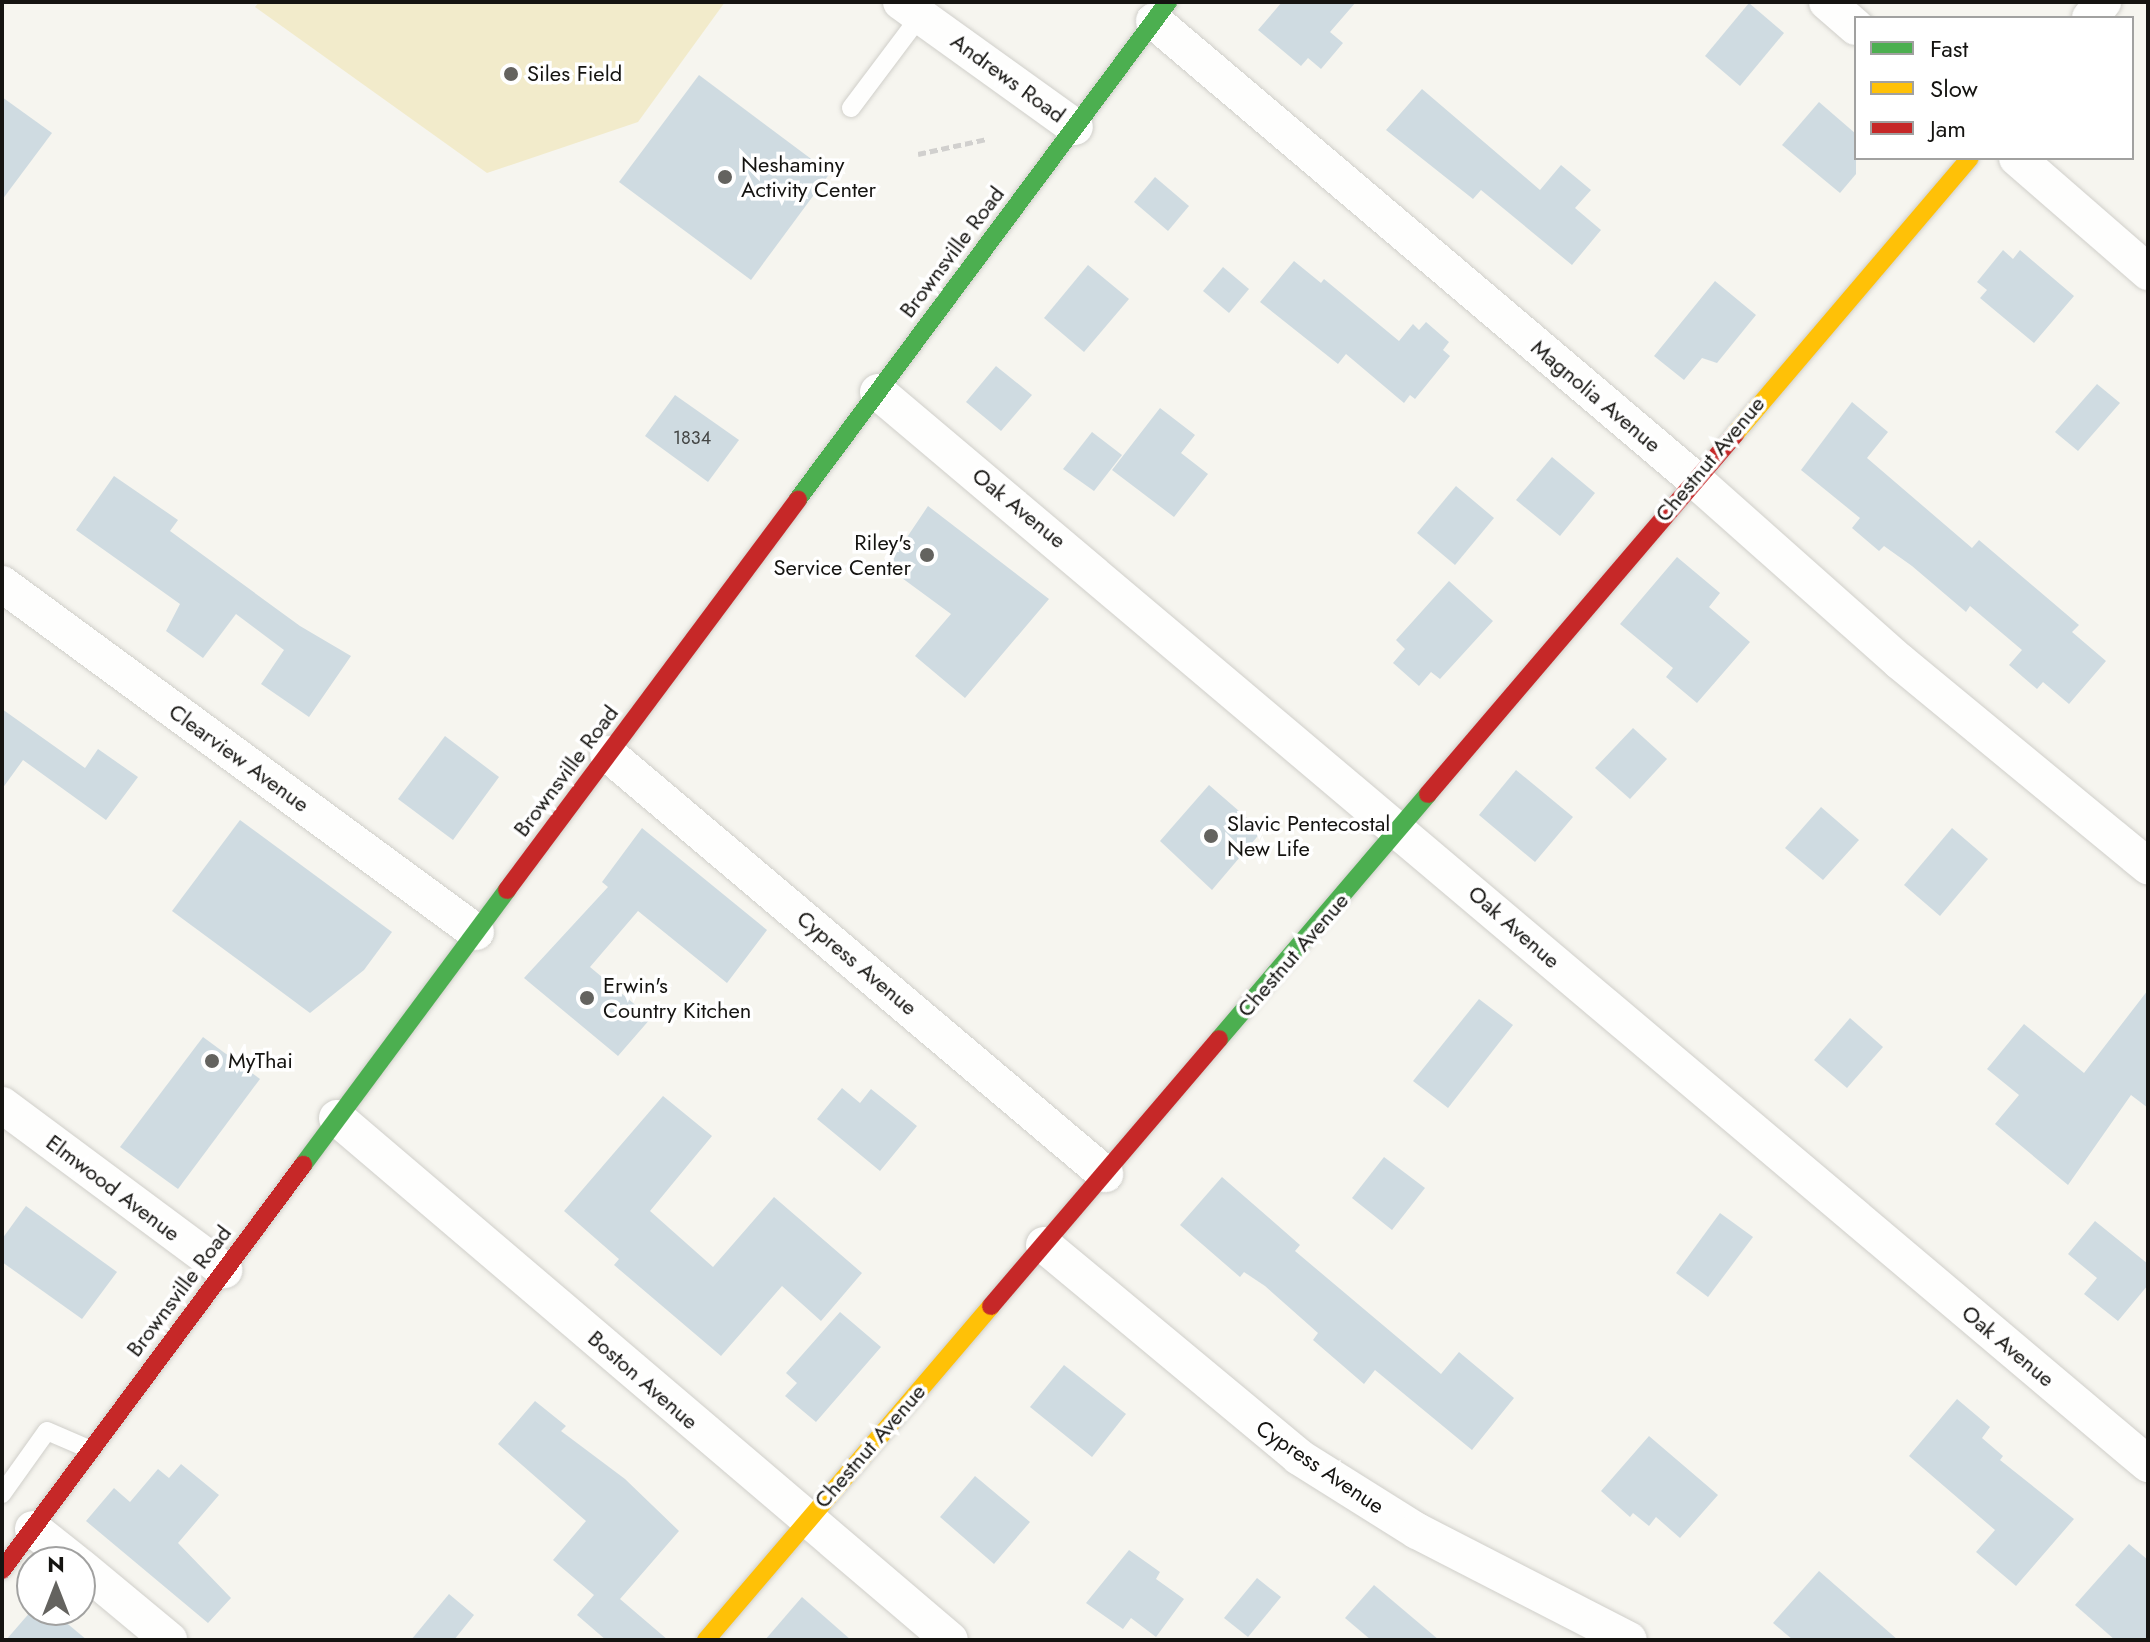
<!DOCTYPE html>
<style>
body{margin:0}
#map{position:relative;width:2150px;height:1642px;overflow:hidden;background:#f6f5ef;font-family:Jost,sans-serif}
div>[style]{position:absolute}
.green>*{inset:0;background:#f2ebcb}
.building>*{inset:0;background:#cfdbe1}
.path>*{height:5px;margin-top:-2.5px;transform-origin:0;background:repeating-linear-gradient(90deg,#d1d0ce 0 8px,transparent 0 12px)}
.roads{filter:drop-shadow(0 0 2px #d0cfca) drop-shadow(0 0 2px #d0cfca)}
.lane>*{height:18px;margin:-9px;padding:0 9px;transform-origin:9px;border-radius:9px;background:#fefefd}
.street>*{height:36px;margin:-18px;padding:0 18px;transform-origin:18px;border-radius:18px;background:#fefefd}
.fast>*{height:18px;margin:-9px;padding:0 9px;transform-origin:9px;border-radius:9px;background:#4caf50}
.slow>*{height:18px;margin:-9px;padding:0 9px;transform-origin:9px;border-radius:9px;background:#ffc107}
.jam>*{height:18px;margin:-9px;padding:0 9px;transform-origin:9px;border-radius:9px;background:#c62828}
.dots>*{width:22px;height:22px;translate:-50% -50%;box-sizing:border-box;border:4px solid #fff;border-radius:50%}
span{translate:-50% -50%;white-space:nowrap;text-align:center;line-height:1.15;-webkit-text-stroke:7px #fff;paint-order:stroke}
.number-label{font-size:18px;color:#444645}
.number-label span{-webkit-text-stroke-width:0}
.poi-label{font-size:22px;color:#151411}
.left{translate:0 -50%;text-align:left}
.right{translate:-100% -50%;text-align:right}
.street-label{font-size:22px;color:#151411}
.frame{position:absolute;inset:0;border:4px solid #151411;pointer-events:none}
.legend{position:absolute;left:1854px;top:16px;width:280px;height:144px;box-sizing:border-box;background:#fff;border:2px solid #a1a1a0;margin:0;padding:10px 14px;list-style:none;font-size:24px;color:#151411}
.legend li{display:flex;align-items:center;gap:16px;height:40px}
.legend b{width:40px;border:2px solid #a1a1a0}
.north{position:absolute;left:16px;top:1546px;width:80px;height:80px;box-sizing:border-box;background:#fff;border:2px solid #a1a1a0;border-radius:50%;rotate:0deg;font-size:22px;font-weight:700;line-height:32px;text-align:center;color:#151411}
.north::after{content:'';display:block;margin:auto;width:28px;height:36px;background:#64635f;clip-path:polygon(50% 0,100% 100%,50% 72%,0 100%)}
</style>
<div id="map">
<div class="green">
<div style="clip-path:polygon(259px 2px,725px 2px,638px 122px,487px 173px,255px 7px)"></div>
</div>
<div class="building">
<div style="clip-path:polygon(1282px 2px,1356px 2px,1330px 32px,1343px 43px,1321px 69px,1308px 58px,1301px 66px,1258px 30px)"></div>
<div style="clip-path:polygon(1749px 3px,1784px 33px,1740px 86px,1705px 56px)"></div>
<div style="clip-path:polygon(699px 75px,830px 173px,751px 280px,619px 182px)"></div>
<div style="clip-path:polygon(1422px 89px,1540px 190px,1561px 165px,1591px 190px,1575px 208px,1601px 230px,1572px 265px,1481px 190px,1473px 199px,1386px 130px)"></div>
<div style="clip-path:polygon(2px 97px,52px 133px,2px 200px)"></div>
<div style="clip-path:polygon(1819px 102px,1856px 134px,1856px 174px,1840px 193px,1782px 145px)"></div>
<div style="clip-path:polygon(1155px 177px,1189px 206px,1168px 231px,1134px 202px)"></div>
<div style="clip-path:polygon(2003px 250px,2013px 259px,2020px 250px,2074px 296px,2034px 343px,1980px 298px,1987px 290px,1977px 282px)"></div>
<div style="clip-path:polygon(1294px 261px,1321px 283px,1324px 279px,1399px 341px,1413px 324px,1419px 330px,1426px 322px,1449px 342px,1443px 350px,1450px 356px,1415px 399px,1410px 395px,1404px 403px,1346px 354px,1338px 364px,1260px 302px)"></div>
<div style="clip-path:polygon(1088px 265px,1129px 299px,1084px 352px,1044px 318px)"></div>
<div style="clip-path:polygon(1223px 267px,1249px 289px,1229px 313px,1203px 291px)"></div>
<div style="clip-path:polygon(1715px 281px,1756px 315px,1717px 363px,1702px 358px,1684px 380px,1654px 356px)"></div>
<div style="clip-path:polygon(996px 366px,1032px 395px,1001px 431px,966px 402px)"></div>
<div style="clip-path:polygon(2097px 384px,2120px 403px,2078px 451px,2055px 432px)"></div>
<div style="clip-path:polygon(675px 395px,739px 440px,708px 482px,645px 436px)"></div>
<div style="clip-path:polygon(1852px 402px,1888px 432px,1867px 458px,1972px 548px,1979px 540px,2079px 625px,2072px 632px,2106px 661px,2069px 704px,2043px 682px,2037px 689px,2009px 665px,2022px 650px,1970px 606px,1966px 612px,1912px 566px,1884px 546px,1879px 551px,1852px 528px,1860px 518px,1801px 470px)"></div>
<div style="clip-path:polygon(1160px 408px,1195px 435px,1181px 453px,1208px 474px,1174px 517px,1112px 470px)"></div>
<div style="clip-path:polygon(1092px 432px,1122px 455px,1094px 491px,1063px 469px)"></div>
<div style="clip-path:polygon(1552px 457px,1595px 493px,1560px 536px,1516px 500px)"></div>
<div style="clip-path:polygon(114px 476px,178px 520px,170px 531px,300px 626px,351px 656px,309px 717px,261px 684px,284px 650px,236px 614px,203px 658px,166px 631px,180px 604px,76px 530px)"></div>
<div style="clip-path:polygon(1456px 486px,1494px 518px,1455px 565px,1417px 533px)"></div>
<div style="clip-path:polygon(928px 506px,1049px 599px,965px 698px,915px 656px,951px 614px,887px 567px)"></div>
<div style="clip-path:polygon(1677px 557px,1720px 593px,1709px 607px,1750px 642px,1697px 703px,1666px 677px,1673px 668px,1620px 624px)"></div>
<div style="clip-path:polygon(1449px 581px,1493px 621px,1440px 679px,1431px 672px,1419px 686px,1393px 663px,1405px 649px,1396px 640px)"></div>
<div style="clip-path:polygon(2px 709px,85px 768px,98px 749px,138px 777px,106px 820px,23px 760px,2px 789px)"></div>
<div style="clip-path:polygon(1633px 728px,1667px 759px,1630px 799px,1595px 768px)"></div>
<div style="clip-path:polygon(445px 736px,499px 777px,453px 840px,398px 799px)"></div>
<div style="clip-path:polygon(1516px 770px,1573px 817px,1535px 862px,1479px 815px)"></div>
<div style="clip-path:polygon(1209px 785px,1262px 831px,1212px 890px,1160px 841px)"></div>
<div style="clip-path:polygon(1821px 807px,1859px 840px,1823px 880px,1785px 848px)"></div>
<div style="clip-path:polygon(240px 820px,392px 932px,364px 970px,310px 1013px,172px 911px)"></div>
<div style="clip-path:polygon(642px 828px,767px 930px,727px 983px,638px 911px,590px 967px,651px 1018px,618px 1056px,524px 978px,608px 887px,602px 882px)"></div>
<div style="clip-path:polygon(1952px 828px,1988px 859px,1940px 916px,1904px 885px)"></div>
<div style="clip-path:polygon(2148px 990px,2148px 1108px,2131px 1095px,2068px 1185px,1995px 1124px,2019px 1095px,1987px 1069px,2024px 1024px,2084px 1073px)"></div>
<div style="clip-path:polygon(1479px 999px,1513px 1025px,1448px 1108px,1413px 1081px)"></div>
<div style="clip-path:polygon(1850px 1018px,1883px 1047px,1847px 1088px,1814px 1060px)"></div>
<div style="clip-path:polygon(203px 1037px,260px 1079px,178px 1189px,120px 1147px)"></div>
<div style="clip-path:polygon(842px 1088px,860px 1103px,871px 1089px,917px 1126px,880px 1171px,817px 1119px)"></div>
<div style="clip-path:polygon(663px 1096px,712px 1136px,650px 1211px,713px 1267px,774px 1197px,862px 1273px,821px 1321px,782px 1286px,721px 1356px,614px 1265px,619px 1259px,564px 1211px)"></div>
<div style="clip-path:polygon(1384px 1157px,1425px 1188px,1392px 1230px,1352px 1198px)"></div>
<div style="clip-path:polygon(1222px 1177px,1300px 1245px,1295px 1251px,1441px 1374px,1459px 1352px,1514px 1398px,1472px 1450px,1375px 1370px,1364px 1384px,1313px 1340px,1318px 1333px,1265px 1286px,1244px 1272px,1240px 1277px,1180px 1225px)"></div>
<div style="clip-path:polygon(26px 1206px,117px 1272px,82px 1319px,2px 1262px,2px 1239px)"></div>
<div style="clip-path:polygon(1720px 1213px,1753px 1237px,1708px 1297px,1676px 1273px)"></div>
<div style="clip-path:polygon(2095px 1221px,2148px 1264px,2148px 1285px,2118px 1321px,2084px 1294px,2097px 1278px,2068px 1254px)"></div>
<div style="clip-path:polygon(840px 1312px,881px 1347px,816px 1422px,785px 1396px,797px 1383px,786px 1373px)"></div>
<div style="clip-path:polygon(1064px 1365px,1126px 1414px,1092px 1457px,1030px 1407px)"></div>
<div style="clip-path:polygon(1957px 1399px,1990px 1427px,1982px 1438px,2003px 1456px,2000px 1460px,2074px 1519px,2016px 1586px,1976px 1552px,1995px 1530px,1909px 1456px)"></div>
<div style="clip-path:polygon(535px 1401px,566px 1426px,561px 1431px,625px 1479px,679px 1531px,620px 1599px,668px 1640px,606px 1640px,577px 1615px,594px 1595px,553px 1560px,586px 1521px,498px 1444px)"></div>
<div style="clip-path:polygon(1649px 1436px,1718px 1495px,1680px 1538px,1656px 1517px,1649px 1526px,1633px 1513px,1630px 1517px,1601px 1491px)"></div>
<div style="clip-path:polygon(181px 1464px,219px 1495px,178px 1543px,231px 1598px,208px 1623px,86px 1521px,114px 1488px,130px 1502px,158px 1469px,169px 1478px)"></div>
<div style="clip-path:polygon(975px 1476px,1030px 1522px,994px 1564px,940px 1517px)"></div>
<div style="clip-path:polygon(2129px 1544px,2148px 1560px,2148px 1640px,2115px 1640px,2075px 1605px)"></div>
<div style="clip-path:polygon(1129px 1550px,1160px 1572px,1156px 1579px,1184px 1599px,1156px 1637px,1131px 1618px,1123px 1629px,1086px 1603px)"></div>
<div style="clip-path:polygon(1819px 1571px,1898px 1640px,1793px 1640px,1773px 1623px)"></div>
<div style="clip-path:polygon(1257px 1578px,1281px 1597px,1248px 1637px,1224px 1618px)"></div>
<div style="clip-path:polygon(1374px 1585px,1439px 1640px,1371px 1640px,1345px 1618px)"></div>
<div style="clip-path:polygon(449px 1594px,474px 1615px,454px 1640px,411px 1640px)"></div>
<div style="clip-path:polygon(802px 1597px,851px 1640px,765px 1640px)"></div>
<div style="clip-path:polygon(32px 1610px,51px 1610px,87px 1640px,6px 1640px)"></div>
</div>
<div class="path">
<div style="left:918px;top:154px;width:71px;rotate:-12.3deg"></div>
</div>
<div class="roads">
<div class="lane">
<div style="left:851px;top:108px;width:115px;rotate:-53.1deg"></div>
<div style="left:2px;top:1494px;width:77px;rotate:-54.5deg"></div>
<div style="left:47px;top:1431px;width:48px;rotate:23.4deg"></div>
</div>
<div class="street">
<div style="left:901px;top:2px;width:214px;rotate:35.7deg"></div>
<div style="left:1827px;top:2px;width:38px;rotate:41deg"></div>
<div style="left:2090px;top:18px;width:21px;rotate:-51deg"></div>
<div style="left:1154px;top:21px;width:708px;rotate:40.3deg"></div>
<div style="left:1694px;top:479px;width:274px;rotate:41.6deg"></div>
<div style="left:1899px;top:661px;width:323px;rotate:39.5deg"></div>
<div style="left:2017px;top:158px;width:174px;rotate:41deg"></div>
<div style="left:878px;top:392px;width:1662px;rotate:40.17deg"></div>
<div style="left:2px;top:584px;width:588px;rotate:36.29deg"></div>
<div style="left:608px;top:754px;width:651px;rotate:40.2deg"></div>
<div style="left:2px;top:1105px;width:277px;rotate:36.6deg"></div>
<div style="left:337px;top:1118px;width:805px;rotate:40.42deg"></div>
<div style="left:1044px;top:1245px;width:332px;rotate:39.7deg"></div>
<div style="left:1299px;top:1457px;width:139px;rotate:32.1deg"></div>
<div style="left:1417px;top:1531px;width:238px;rotate:27.2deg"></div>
<div style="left:33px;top:1529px;width:53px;rotate:38.2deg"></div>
<div style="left:80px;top:1566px;width:116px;rotate:39.7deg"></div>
</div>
<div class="fast">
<div style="left:798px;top:499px;width:620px;rotate:-53.33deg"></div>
<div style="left:1219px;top:1039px;width:322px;rotate:-49.5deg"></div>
<div style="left:303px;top:1165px;width:342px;rotate:-53.4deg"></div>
</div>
<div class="slow">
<div style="left:1735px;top:434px;width:362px;rotate:-49.6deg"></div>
<div style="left:706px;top:1640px;width:439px;rotate:-49.5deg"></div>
</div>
<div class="jam">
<div style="left:1428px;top:794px;width:473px;rotate:-49.5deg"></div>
<div style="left:507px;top:890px;width:487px;rotate:-53.3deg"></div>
<div style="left:991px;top:1306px;width:351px;rotate:-49.5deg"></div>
<div style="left:2px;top:1570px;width:505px;rotate:-53.38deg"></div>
</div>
</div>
<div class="dots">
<div style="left:511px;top:74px;background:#64635f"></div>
<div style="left:725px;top:177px;background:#64635f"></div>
<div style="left:927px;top:555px;background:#64635f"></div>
<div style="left:1211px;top:836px;background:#64635f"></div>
<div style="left:587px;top:998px;background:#64635f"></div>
<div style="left:212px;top:1061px;background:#64635f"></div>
</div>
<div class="number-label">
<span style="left:692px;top:438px">1834</span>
</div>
<div class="poi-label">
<span class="left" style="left:527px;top:74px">Siles Field</span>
<span class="left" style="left:741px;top:177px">Neshaminy<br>Activity Center</span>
<span class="right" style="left:911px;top:555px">Riley's<br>Service Center</span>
<span class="left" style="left:1227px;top:836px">Slavic Pentecostal<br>New Life</span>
<span class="left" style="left:603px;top:998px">Erwin's<br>Country Kitchen</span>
<span class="left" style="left:228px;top:1061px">MyThai</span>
</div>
<div class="street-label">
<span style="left:1008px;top:78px;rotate:36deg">Andrews Road</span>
<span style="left:952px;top:252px;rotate:-53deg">Brownsville Road</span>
<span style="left:1596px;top:396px;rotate:40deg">Magnolia Avenue</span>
<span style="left:1710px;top:459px;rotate:-50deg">Chestnut Avenue</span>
<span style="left:1019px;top:508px;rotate:39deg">Oak Avenue</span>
<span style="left:239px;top:758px;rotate:36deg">Clearview Avenue</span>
<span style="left:566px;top:771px;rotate:-53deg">Brownsville Road</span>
<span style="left:1514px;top:927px;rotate:41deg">Oak Avenue</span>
<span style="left:1293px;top:955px;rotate:-49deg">Chestnut Avenue</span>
<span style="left:857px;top:963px;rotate:40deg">Cypress Avenue</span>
<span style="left:113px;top:1188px;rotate:37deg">Elmwood Avenue</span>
<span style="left:179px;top:1291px;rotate:-53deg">Brownsville Road</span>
<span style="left:2008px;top:1346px;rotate:40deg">Oak Avenue</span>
<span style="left:643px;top:1380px;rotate:41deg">Boston Avenue</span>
<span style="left:870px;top:1446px;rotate:-49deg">Chestnut Avenue</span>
<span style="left:1320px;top:1467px;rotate:34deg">Cypress Avenue</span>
</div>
<div class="frame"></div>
<ul class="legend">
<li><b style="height:10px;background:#4caf50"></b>Fast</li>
<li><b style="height:10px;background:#ffc107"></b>Slow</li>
<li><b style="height:10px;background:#c62828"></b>Jam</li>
</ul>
<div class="north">N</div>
</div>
